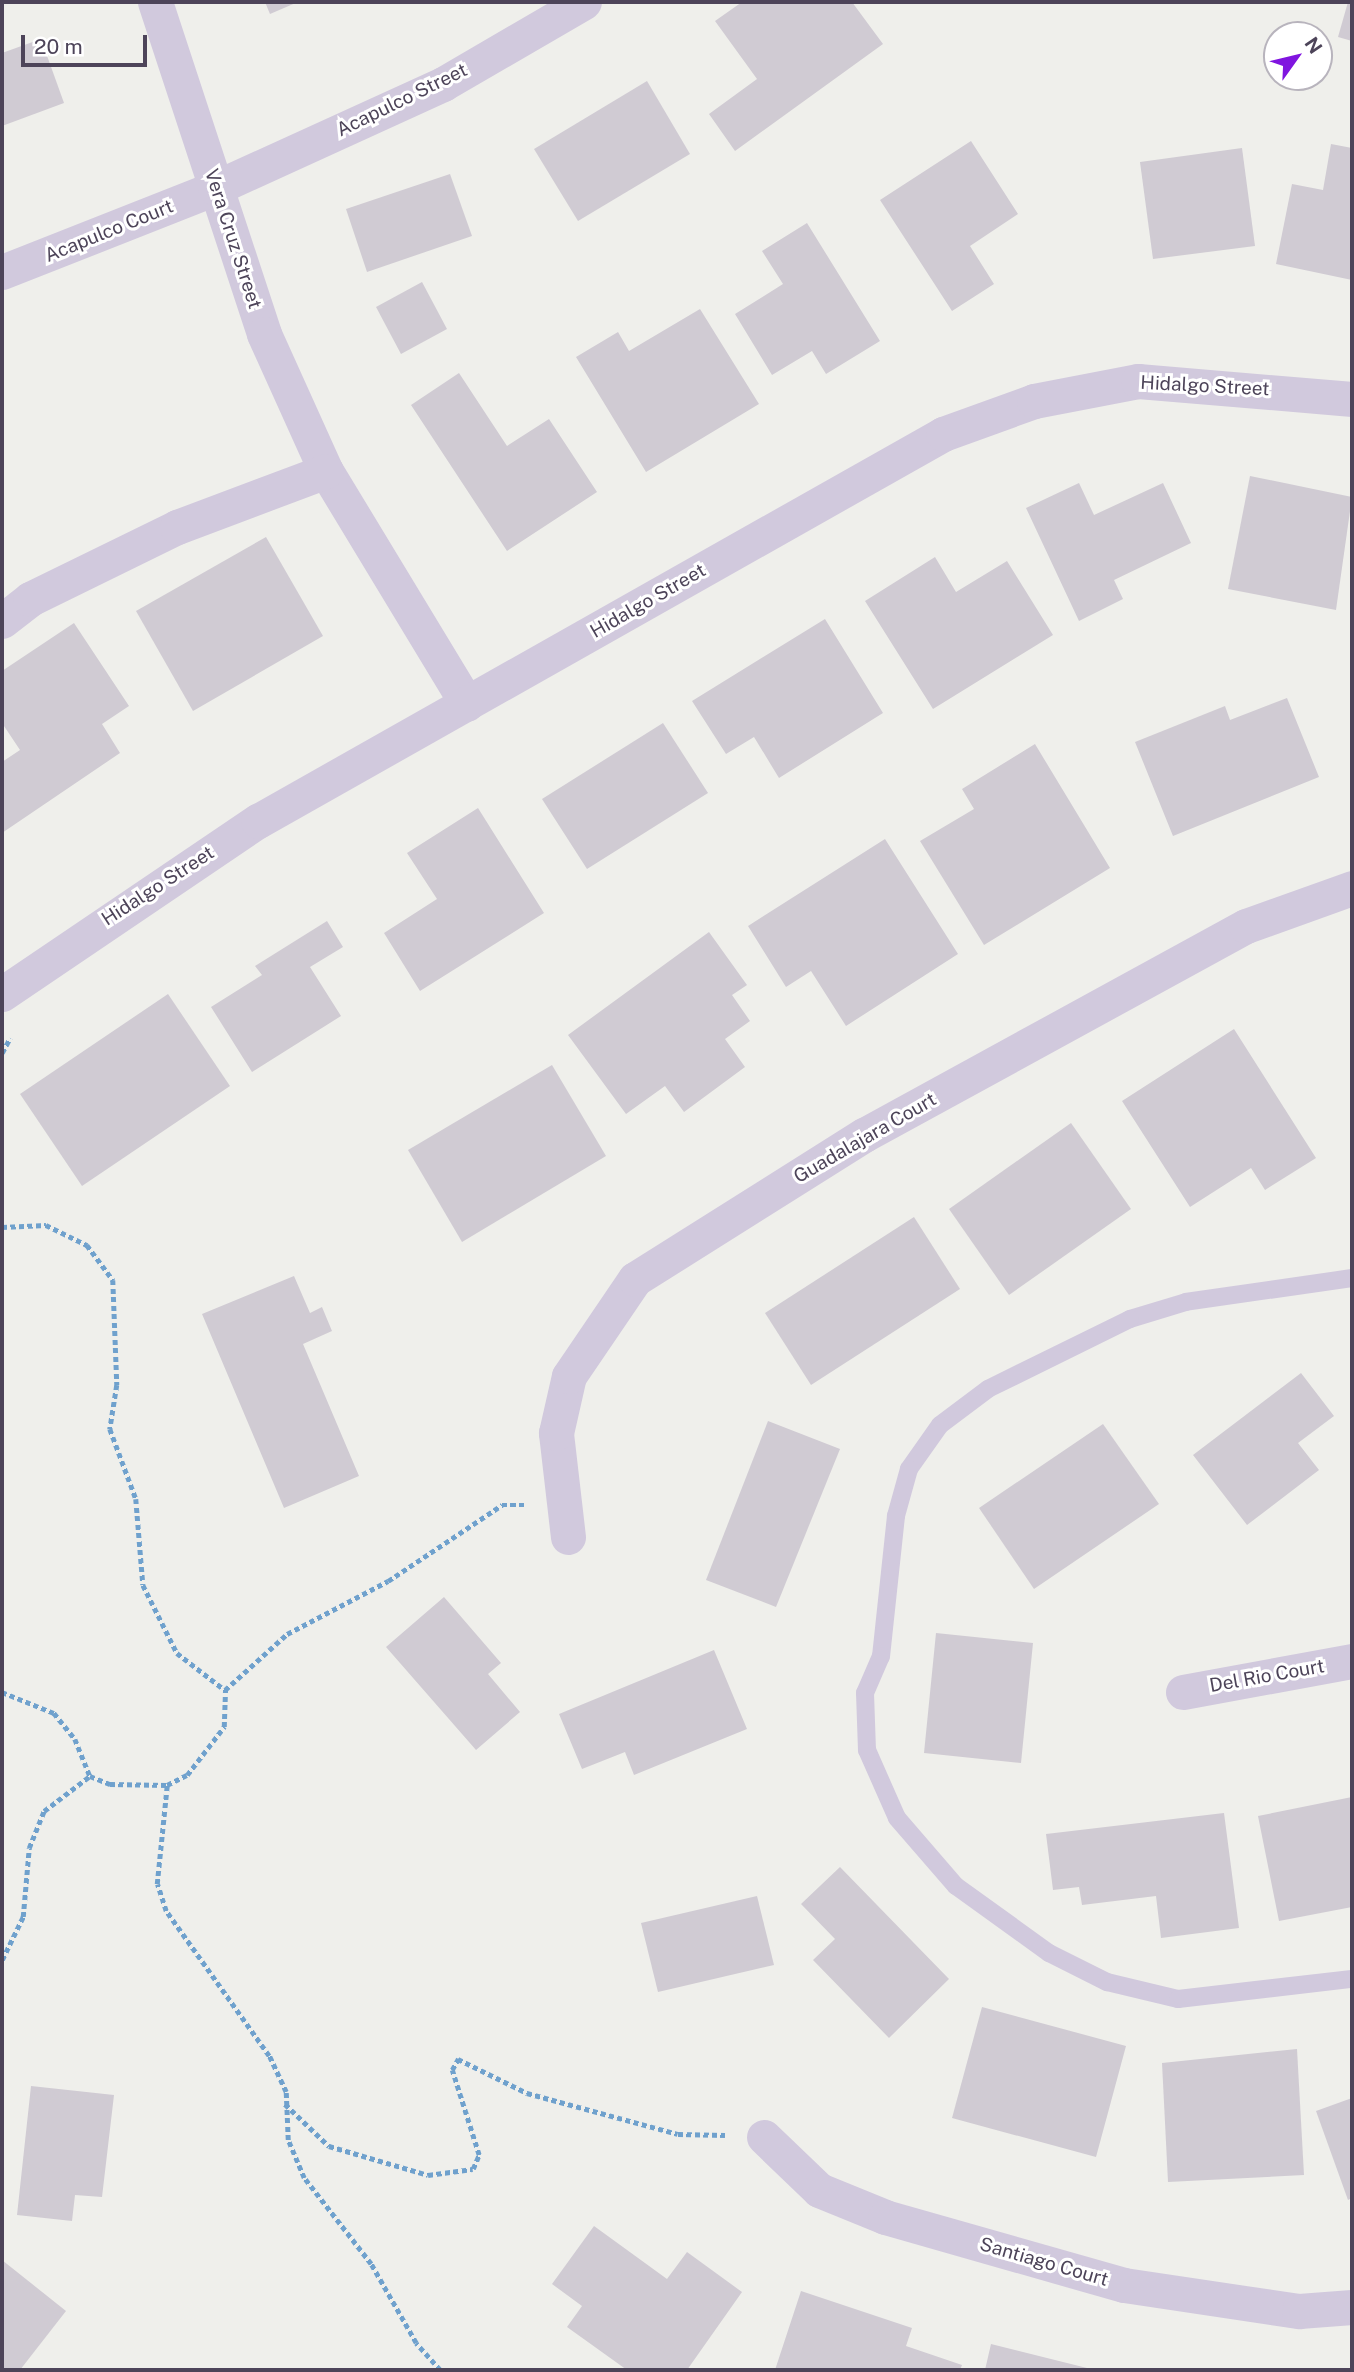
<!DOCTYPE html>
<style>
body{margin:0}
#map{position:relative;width:1354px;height:2372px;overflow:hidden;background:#efefeb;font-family:"Public Sans",sans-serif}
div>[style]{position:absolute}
.building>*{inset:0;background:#d0cbd3}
.path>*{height:4.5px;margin-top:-2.25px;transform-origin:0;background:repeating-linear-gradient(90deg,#6fa1cd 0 5px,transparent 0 8.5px)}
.lane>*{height:18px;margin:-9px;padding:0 9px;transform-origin:9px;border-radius:9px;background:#d1c9dd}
.street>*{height:35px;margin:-17.5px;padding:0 17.5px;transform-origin:17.5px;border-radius:17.5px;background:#d1c9dd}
span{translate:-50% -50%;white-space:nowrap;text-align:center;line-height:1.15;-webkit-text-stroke:6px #fff;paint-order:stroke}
.street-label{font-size:19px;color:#4d4459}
.frame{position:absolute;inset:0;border:4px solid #4d4459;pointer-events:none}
.north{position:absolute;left:1263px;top:21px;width:70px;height:70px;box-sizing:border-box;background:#fff;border:2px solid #b8b4bd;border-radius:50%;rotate:56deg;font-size:19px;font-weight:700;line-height:28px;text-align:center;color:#4d4459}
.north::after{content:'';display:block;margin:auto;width:24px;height:32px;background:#8015df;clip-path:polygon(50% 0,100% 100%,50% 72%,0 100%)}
.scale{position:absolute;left:21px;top:35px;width:126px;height:32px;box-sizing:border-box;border:4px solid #4d4459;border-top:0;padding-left:9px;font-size:21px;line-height:24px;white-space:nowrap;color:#4d4459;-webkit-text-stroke:5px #fff;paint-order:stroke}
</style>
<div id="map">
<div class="building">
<div style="clip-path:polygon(265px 2px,298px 2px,270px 14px)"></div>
<div style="clip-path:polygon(742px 2px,852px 2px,883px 44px,735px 151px,709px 114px,757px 79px,715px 21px)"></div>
<div style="clip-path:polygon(1348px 2px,1352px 2px,1352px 41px,1338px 37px)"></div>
<div style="clip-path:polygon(41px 39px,64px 103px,2px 126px,2px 53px)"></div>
<div style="clip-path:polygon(647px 81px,690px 154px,578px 221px,534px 149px)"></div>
<div style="clip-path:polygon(971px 141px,1018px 214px,970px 246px,994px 284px,952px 311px,880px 200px)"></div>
<div style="clip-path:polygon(1331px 144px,1352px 148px,1352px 280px,1276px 264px,1292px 184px,1323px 190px)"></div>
<div style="clip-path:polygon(1242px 148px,1255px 246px,1153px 259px,1140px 162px)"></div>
<div style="clip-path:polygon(450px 174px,472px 236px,367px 272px,346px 209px)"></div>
<div style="clip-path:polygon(807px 223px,880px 341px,826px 374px,812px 351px,772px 375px,735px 314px,783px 284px,762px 251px)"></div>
<div style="clip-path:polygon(422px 282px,447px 329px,401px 354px,376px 307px)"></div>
<div style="clip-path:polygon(700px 309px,759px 404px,646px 472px,576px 357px,618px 332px,629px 351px)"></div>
<div style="clip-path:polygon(459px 373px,507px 446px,549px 419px,597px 492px,507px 551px,411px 405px)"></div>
<div style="clip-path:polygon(1250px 476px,1352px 497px,1336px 610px,1228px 589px)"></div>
<div style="clip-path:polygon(1079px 483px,1094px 515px,1163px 483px,1191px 543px,1114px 580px,1123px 599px,1079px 621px,1026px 508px)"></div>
<div style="clip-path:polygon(266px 537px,323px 636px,193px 711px,136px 611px)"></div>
<div style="clip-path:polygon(935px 557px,956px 592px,1007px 561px,1053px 635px,933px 709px,865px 601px)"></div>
<div style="clip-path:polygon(825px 619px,883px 713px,779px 778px,754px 737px,726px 754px,692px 701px)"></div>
<div style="clip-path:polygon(74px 623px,129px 706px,102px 724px,120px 753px,2px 833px,2px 762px,20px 750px,2px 723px,2px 671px)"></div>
<div style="clip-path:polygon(1287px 698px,1319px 777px,1173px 836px,1135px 742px,1225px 706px,1230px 720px)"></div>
<div style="clip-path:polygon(663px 723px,708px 793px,587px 869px,542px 799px)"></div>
<div style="clip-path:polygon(1035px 744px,1110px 868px,984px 945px,920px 841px,974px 809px,962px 789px)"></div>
<div style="clip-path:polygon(478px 808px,544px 913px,420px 991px,384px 933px,437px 899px,407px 853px)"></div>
<div style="clip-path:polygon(885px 839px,958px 954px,846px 1026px,811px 971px,786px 987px,748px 926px)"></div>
<div style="clip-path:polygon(327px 921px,343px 947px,310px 967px,341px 1016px,252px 1072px,211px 1007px,262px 975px,255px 966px)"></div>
<div style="clip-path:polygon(709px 932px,747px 985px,732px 995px,750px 1021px,725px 1039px,745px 1067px,684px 1112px,665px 1086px,626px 1114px,568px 1035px)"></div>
<div style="clip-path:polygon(168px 994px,230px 1086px,82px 1186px,20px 1094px)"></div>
<div style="clip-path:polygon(1234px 1029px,1316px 1158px,1265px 1190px,1251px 1168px,1190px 1207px,1122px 1101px)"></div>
<div style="clip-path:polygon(552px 1065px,606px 1156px,462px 1242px,408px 1150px)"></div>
<div style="clip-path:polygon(1071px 1123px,1131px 1209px,1009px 1295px,949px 1209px)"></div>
<div style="clip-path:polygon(914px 1217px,960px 1289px,811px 1385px,765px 1313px)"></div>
<div style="clip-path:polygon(294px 1276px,310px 1313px,322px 1307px,332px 1331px,303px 1344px,359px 1476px,284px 1508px,202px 1314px)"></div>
<div style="clip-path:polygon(1301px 1373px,1334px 1416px,1298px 1443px,1319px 1470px,1247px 1525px,1193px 1455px)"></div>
<div style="clip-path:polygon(768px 1421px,840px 1449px,776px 1607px,706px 1580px)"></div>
<div style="clip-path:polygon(1103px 1424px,1159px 1504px,1034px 1589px,979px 1508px)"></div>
<div style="clip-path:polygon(444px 1597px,501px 1663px,488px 1674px,520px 1712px,476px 1750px,386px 1647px)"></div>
<div style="clip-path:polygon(936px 1633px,1033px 1643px,1021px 1763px,924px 1753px)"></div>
<div style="clip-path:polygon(714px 1650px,747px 1729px,634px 1775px,625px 1752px,582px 1769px,559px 1714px)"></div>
<div style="clip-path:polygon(1352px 1797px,1352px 1907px,1279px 1921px,1258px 1816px)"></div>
<div style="clip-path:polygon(1224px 1813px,1239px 1928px,1161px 1938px,1156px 1896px,1082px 1905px,1079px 1887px,1053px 1890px,1046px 1834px)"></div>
<div style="clip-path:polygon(840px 1867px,949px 1979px,889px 2038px,813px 1960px,835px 1939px,801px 1904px)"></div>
<div style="clip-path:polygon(757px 1896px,774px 1965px,658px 1992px,641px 1923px)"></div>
<div style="clip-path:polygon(982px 2007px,1126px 2046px,1096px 2157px,952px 2118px)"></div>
<div style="clip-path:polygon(1297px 2049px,1304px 2175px,1168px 2182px,1162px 2063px)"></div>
<div style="clip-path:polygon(31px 2086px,114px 2095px,102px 2197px,75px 2195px,72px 2221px,17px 2215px)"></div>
<div style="clip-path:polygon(1352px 2098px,1352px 2198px,1348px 2200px,1316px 2111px)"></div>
<div style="clip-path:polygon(594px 2226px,667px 2279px,687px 2252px,742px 2292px,687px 2370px,627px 2370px,567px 2327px,582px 2306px,552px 2284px)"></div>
<div style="clip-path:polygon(2px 2260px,66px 2311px,20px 2370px,2px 2370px)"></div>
<div style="clip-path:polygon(801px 2291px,912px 2328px,906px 2346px,962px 2365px,960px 2370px,775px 2370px)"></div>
<div style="clip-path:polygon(991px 2344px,1091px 2369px,1091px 2370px,985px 2370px)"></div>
</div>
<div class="path">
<div style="left:2px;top:1053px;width:17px;rotate:-62deg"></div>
<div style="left:2px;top:1227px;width:44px;rotate:-2.6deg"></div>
<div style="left:46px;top:1225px;width:46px;rotate:26deg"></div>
<div style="left:87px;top:1245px;width:44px;rotate:53.4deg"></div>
<div style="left:113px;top:1280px;width:105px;rotate:87.8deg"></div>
<div style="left:117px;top:1385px;width:45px;rotate:99deg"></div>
<div style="left:110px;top:1429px;width:75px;rotate:69.6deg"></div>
<div style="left:136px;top:1499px;width:86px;rotate:85.3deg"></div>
<div style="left:143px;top:1585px;width:76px;rotate:63.4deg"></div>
<div style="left:177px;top:1653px;width:61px;rotate:37.6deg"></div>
<div style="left:2px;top:1692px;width:56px;rotate:22deg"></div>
<div style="left:54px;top:1713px;width:33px;rotate:51deg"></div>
<div style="left:75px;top:1739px;width:40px;rotate:68deg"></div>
<div style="left:90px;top:1776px;width:22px;rotate:22deg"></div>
<div style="left:110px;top:1784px;width:57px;rotate:1deg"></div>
<div style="left:2px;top:1960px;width:48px;rotate:-64deg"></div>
<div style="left:23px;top:1917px;width:69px;rotate:-85deg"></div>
<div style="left:29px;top:1848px;width:40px;rotate:-68deg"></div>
<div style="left:44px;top:1811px;width:58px;rotate:-37.3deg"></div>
<div style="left:285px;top:2104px;width:61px;rotate:43.7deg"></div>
<div style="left:329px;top:2146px;width:103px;rotate:16.3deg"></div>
<div style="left:428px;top:2175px;width:45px;rotate:-7.6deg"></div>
<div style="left:473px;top:2169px;width:15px;rotate:-67deg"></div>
<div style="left:479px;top:2155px;width:89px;rotate:-107.6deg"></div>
<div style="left:452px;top:2070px;width:13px;rotate:-61deg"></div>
<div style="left:458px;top:2059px;width:77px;rotate:26.2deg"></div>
<div style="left:527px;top:2093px;width:156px;rotate:15.2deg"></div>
<div style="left:678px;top:2134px;width:47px;rotate:1.2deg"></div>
<div style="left:440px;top:2370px;width:36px;rotate:-132deg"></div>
<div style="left:416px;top:2343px;width:91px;rotate:-119.7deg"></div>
<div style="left:371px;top:2264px;width:109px;rotate:-127.9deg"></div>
<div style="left:304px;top:2178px;width:41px;rotate:-112.8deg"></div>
<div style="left:288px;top:2140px;width:48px;rotate:-92.4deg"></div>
<div style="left:286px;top:2092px;width:40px;rotate:-115deg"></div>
<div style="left:269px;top:2056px;width:178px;rotate:-125.4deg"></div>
<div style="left:166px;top:1911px;width:28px;rotate:-108deg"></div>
<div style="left:157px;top:1884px;width:100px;rotate:-84.2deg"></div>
<div style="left:167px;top:1785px;width:22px;rotate:-27deg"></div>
<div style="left:187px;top:1775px;width:61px;rotate:-52.4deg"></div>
<div style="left:224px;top:1727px;width:37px;rotate:-88deg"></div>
<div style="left:225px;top:1690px;width:84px;rotate:-42.1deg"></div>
<div style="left:287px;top:1634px;width:114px;rotate:-27.7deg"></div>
<div style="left:388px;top:1581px;width:137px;rotate:-33.7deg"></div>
<div style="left:502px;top:1505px;width:25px"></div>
</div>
<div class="lane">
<div style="left:1352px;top:1278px;width:168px;rotate:171.8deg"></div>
<div style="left:1186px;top:1302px;width:59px;rotate:163.1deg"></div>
<div style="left:1130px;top:1319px;width:158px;rotate:153.8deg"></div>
<div style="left:988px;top:1389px;width:60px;rotate:143.1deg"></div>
<div style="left:940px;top:1425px;width:54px;rotate:125.2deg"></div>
<div style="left:909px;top:1469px;width:49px;rotate:105.5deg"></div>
<div style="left:896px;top:1516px;width:141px;rotate:96.1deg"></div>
<div style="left:881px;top:1656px;width:40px;rotate:113.4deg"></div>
<div style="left:865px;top:1693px;width:57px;rotate:88deg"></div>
<div style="left:867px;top:1750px;width:74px;rotate:66.2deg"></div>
<div style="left:897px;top:1818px;width:90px;rotate:49.1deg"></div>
<div style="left:956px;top:1886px;width:115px;rotate:35.8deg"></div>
<div style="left:1049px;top:1953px;width:65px;rotate:26.6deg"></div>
<div style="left:1107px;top:1982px;width:73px;rotate:13.5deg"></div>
<div style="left:1178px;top:1999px;width:175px;rotate:-6.6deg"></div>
</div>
<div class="street">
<div style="left:155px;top:2px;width:349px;rotate:71.8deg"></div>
<div style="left:264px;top:334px;width:150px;rotate:65.7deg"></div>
<div style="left:326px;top:471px;width:272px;rotate:58.8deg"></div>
<div style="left:2px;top:272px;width:229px;rotate:-21.5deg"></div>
<div style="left:215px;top:188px;width:251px;rotate:-24.5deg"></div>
<div style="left:443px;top:84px;width:163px;rotate:-30.2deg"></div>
<div style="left:2px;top:621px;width:36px;rotate:-38deg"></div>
<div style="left:30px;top:599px;width:164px;rotate:-26.1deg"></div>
<div style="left:177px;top:527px;width:159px;rotate:-20.6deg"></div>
<div style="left:2px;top:994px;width:309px;rotate:-34.1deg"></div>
<div style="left:258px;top:821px;width:787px;rotate:-29.46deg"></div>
<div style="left:943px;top:434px;width:97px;rotate:-19.9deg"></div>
<div style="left:1034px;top:401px;width:106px;rotate:-10.9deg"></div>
<div style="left:1138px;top:381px;width:215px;rotate:4.8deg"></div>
<div style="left:568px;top:1537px;width:105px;rotate:-96.6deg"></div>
<div style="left:556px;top:1433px;width:58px;rotate:-77.2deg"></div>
<div style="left:569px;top:1376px;width:117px;rotate:-55.8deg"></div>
<div style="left:635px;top:1279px;width:271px;rotate:-32.2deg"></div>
<div style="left:864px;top:1135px;width:435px;rotate:-28.7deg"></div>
<div style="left:1246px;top:926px;width:113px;rotate:-19.7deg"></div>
<div style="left:1183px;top:1692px;width:172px;rotate:-10.4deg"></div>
<div style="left:764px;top:2137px;width:76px;rotate:43.9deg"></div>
<div style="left:819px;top:2190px;width:71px;rotate:22.2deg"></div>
<div style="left:885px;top:2217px;width:248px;rotate:15.9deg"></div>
<div style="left:1124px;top:2285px;width:177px;rotate:8.5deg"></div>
<div style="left:1299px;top:2311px;width:53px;rotate:-4.3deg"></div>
</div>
<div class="street-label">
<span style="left:402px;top:100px;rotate:-26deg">Acapulco Street</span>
<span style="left:109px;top:231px;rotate:-22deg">Acapulco Court</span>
<span style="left:233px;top:239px;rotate:72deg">Vera Cruz Street</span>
<span style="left:1205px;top:386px;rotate:3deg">Hidalgo Street</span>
<span style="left:648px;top:601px;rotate:-30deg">Hidalgo Street</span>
<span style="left:158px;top:886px;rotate:-33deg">Hidalgo Street</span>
<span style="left:865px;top:1138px;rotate:-30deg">Guadalajara Court</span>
<span style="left:1267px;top:1676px;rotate:-10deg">Del Rio Court</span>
<span style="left:1044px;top:2262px;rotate:16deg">Santiago Court</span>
</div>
<div class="frame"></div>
<div class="north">N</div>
<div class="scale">20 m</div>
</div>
